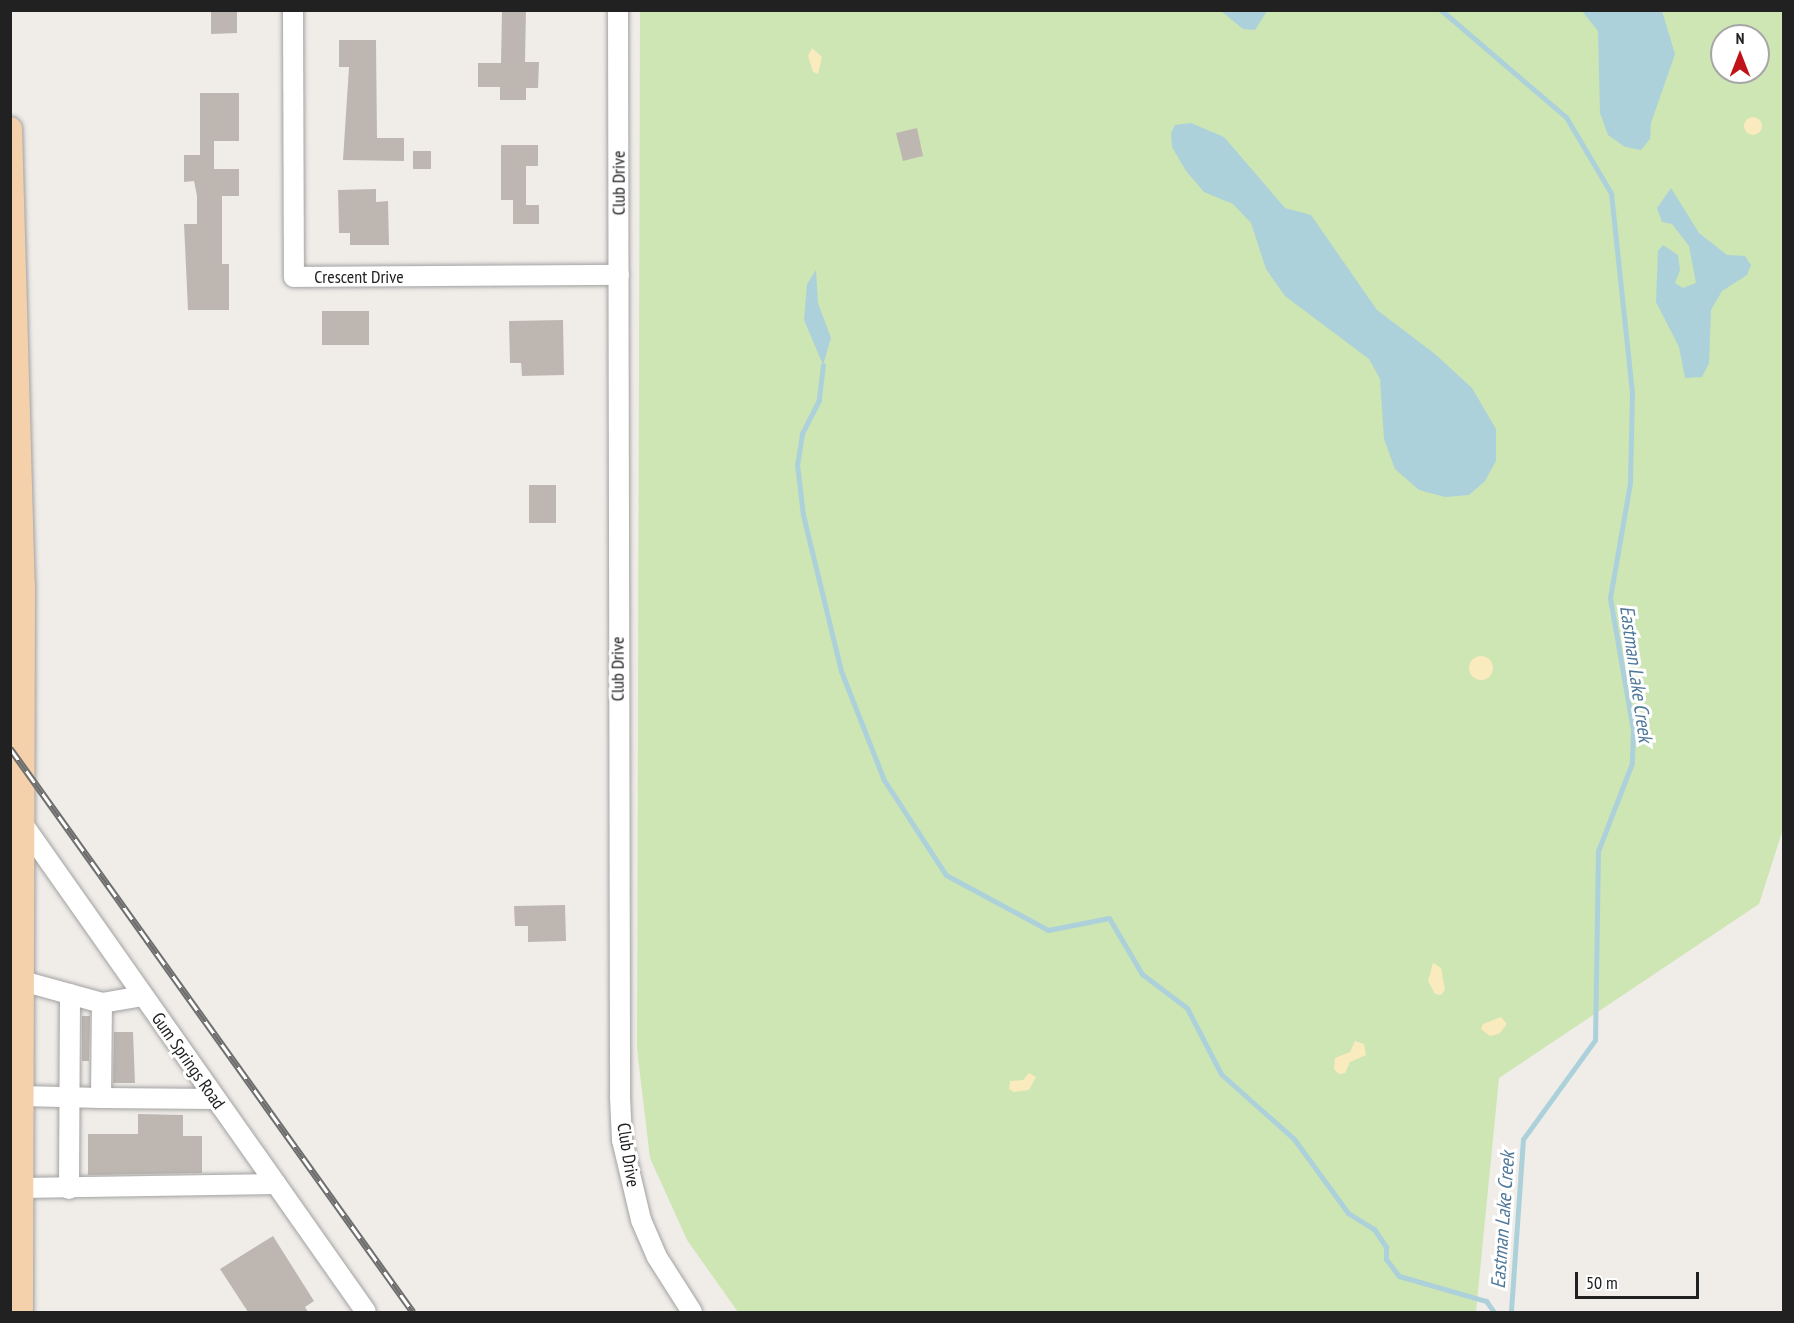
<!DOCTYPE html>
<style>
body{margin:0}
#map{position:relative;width:1794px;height:1323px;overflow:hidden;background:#f0ede9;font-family:"PT Sans Narrow",sans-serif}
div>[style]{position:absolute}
.grass>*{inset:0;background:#cee5b4}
.sand>*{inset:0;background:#f9ebbe}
.round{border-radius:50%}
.water>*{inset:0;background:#add1da}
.stream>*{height:5px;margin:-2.5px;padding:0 2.5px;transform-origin:2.5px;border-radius:2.5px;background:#add1da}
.building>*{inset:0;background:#beb7b1}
.roads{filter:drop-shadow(0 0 2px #a2a2a2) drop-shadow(0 0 2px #a2a2a2)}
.minor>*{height:20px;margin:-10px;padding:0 10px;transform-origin:10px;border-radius:10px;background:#fff}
.major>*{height:24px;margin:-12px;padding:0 12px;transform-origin:12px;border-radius:12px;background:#f4d1aa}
.rail>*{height:7px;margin-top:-3.5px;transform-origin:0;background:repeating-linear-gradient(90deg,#fff 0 14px,#6f6f6f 0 28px);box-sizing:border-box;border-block:2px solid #6f6f6f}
span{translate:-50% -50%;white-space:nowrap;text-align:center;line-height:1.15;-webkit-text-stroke:6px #fff;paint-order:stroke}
.street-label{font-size:18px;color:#212121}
.water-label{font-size:20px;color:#4e779a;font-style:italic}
.frame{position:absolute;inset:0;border:12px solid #212121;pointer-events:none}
.north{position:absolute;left:1710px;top:24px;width:60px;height:60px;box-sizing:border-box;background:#fff;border:2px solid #a6a6a6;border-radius:50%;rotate:0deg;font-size:16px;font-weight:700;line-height:24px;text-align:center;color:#212121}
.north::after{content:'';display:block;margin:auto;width:21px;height:27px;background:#c01218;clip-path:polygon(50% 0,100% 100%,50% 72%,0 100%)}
.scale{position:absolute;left:1575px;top:1272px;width:124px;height:27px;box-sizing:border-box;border:3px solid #212121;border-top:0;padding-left:8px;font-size:18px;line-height:21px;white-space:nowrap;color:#212121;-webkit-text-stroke:4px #fff;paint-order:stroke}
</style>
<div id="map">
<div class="grass">
<div style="clip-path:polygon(evenodd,640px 11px,1783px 11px,1783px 829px,1759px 904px,1499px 1078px,1476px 1312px,738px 1312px,687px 1240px,650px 1158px,637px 1049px,640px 11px,1722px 36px,1758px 36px,1758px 72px,1722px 72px,1722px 36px)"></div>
</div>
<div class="sand">
<div style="clip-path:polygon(812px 48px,822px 57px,818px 74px,813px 72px,808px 56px)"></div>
<div class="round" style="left:1744px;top:117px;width:18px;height:18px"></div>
<div class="round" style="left:1469px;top:656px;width:24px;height:24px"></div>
<div style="clip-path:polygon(1433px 963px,1441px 968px,1445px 990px,1441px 995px,1435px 994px,1428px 981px)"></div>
<div style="clip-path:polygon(1501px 1017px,1507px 1024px,1499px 1034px,1490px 1036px,1481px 1029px,1483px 1024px)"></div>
<div style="clip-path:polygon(1355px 1041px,1364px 1044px,1366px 1055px,1350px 1062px,1345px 1073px,1339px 1074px,1334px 1069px,1335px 1058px,1350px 1052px)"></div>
<div style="clip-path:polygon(1029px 1073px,1036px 1077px,1029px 1090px,1014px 1092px,1009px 1089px,1010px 1081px,1023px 1080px)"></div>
</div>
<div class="water">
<div style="clip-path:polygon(1221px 11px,1267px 11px,1255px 30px,1243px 29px)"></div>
<div style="clip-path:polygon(1582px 11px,1662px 11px,1675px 54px,1651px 123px,1650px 139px,1641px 150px,1625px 147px,1608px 135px,1600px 113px,1598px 31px)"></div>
<div style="clip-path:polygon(1191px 123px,1224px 137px,1285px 208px,1311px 215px,1377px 310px,1435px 354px,1472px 388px,1496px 429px,1496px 461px,1485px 481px,1469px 495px,1445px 497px,1419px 490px,1395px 469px,1384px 439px,1380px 379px,1369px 359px,1285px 296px,1266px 269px,1251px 223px,1233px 204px,1204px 192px,1186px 171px,1172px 147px,1171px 133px,1175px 125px)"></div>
<div style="clip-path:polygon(1671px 188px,1699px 233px,1727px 255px,1745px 256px,1751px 265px,1747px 275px,1722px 291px,1711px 310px,1709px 363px,1702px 377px,1685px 378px,1679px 347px,1656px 302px,1658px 251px,1663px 245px,1678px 255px,1680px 270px,1675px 283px,1683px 288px,1696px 283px,1689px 246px,1672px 224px,1662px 222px,1657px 208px)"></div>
<div style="clip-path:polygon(816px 270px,818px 303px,831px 338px,823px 365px,804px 320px,807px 284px)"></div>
</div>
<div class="stream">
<div style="left:1441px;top:10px;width:165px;rotate:40.6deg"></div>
<div style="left:1566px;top:117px;width:88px;rotate:59.4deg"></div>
<div style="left:1611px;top:193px;width:201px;rotate:84deg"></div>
<div style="left:1632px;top:393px;width:90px;rotate:91.3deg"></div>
<div style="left:1630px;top:483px;width:117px;rotate:99.9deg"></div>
<div style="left:1610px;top:598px;width:134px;rotate:80.1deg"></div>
<div style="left:1633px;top:730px;width:33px;rotate:92deg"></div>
<div style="left:1632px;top:763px;width:94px;rotate:111.1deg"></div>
<div style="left:1598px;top:851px;width:189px;rotate:90.9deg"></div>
<div style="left:1595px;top:1040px;width:122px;rotate:126deg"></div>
<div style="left:1523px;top:1139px;width:173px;rotate:94deg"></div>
<div style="left:823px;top:365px;width:35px;rotate:97deg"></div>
<div style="left:819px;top:400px;width:38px;rotate:117deg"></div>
<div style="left:802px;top:434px;width:30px;rotate:99deg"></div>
<div style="left:797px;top:464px;width:51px;rotate:83.3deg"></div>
<div style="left:803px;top:515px;width:161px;rotate:76.3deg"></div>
<div style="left:841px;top:671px;width:117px;rotate:68.5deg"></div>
<div style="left:884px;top:780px;width:113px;rotate:56.9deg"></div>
<div style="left:946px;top:875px;width:116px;rotate:28.3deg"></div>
<div style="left:1048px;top:930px;width:62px;rotate:-11.1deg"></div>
<div style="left:1109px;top:918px;width:65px;rotate:59.5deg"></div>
<div style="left:1142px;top:974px;width:56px;rotate:37.1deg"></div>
<div style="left:1187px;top:1008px;width:74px;rotate:62.7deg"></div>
<div style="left:1221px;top:1074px;width:98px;rotate:41.7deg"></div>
<div style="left:1294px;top:1139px;width:92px;rotate:53.9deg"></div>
<div style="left:1348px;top:1213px;width:31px;rotate:32deg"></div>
<div style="left:1374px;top:1229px;width:22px;rotate:56deg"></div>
<div style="left:1386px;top:1247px;width:12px;rotate:90deg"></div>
<div style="left:1386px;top:1259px;width:21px;rotate:53deg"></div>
<div style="left:1399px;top:1276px;width:91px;rotate:16deg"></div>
<div style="left:1486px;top:1301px;width:14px;rotate:54deg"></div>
</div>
<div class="building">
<div style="clip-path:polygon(211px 10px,237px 10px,237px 33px,211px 34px)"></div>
<div style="clip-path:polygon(502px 10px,526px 10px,525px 62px,539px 62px,538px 88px,526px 88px,526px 100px,500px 100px,500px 87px,478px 87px,478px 63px,501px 63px)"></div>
<div style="clip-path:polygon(339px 40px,376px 40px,377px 138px,404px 138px,404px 161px,343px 160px,349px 67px,339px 67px)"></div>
<div style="clip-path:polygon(200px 93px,239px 93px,239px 141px,214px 141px,214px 169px,239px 169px,239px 196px,222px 196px,222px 264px,229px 264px,229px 310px,188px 310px,184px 224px,197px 224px,197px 196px,194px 181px,184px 182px,184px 155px,200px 155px)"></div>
<div style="clip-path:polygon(917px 128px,923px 156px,903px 161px,896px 133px)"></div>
<div style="clip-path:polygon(501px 145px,538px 145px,538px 166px,526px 166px,526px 205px,539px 205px,539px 224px,513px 224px,513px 200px,501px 200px)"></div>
<div style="clip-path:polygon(413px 151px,431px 151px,431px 169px,413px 169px)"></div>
<div style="clip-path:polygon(376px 189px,376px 202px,388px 201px,389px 245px,350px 245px,350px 233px,339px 233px,338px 190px)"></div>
<div style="clip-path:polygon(322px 311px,369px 311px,369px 345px,322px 345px)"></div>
<div style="clip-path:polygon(563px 320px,564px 375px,522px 376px,521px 363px,510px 363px,509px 321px)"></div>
<div style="clip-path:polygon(529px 485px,556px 485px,556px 523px,529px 523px)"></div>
<div style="clip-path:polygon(565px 905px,566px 941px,528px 942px,528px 926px,515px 926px,514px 906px)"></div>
<div style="clip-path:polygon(82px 1016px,90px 1016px,89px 1061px,82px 1061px)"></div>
<div style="clip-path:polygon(114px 1032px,133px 1032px,135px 1083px,113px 1083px)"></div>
<div style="clip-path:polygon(138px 1114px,183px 1115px,183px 1136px,202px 1136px,202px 1173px,88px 1175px,88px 1134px,138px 1134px)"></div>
<div style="clip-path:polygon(273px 1236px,314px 1301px,305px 1307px,308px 1312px,248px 1312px,220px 1269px)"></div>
</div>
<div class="roads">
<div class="minor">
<div style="left:293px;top:10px;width:267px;rotate:89.8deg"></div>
<div style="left:294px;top:277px;width:325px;rotate:-0.4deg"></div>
<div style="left:618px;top:10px;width:1087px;rotate:89.89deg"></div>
<div style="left:620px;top:1097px;width:43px;rotate:87.3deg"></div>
<div style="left:622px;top:1140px;width:82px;rotate:76.6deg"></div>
<div style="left:641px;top:1220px;width:40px;rotate:66.6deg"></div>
<div style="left:657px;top:1257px;width:65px;rotate:57.5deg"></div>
<div style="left:20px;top:820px;width:601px;rotate:54.88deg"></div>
<div style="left:102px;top:1003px;width:42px;rotate:-9.7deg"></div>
<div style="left:22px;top:1096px;width:79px;rotate:1.5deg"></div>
<div style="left:101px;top:1098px;width:95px;rotate:-89.4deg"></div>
<div style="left:102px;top:1003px;width:83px;rotate:-164.6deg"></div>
<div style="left:101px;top:1098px;width:114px;rotate:0.5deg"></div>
<div style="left:21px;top:1188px;width:255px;rotate:-0.9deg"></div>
<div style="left:69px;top:1189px;width:195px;rotate:-89.7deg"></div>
</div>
<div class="major">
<div style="left:10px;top:129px;width:456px;rotate:88.4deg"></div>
<div style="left:23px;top:585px;width:727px;rotate:90.16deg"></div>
</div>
</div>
<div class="rail">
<div style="left:10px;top:748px;width:693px;rotate:54.45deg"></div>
</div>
<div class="street-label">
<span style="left:619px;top:183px;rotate:-90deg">Club Drive</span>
<span style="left:359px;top:277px">Crescent Drive</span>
<span style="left:618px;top:669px;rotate:-90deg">Club Drive</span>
<span style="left:188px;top:1061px;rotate:55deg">Gum Springs Road</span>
<span style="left:628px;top:1155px;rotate:81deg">Club Drive</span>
</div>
<div class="water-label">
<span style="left:1636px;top:674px;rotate:82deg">Eastman Lake Creek</span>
<span style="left:1503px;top:1220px;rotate:-86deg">Eastman Lake Creek</span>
</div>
<div class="frame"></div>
<div class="north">N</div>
<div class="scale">50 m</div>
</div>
